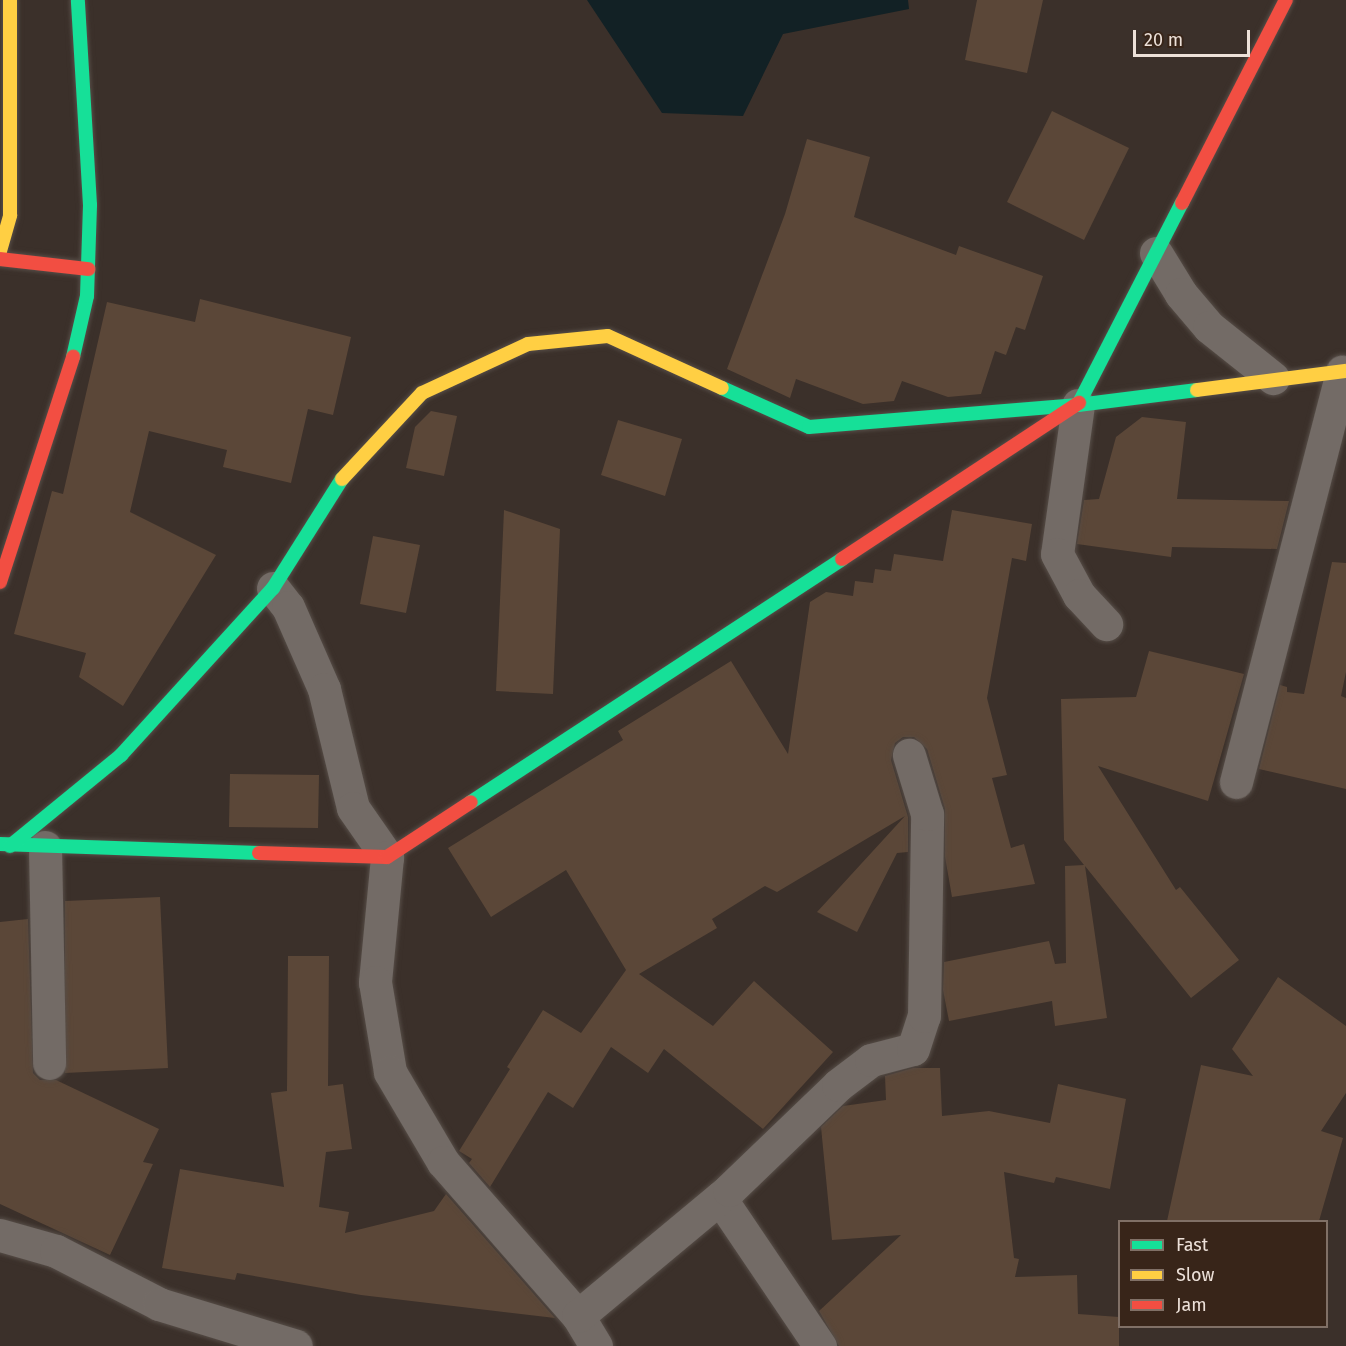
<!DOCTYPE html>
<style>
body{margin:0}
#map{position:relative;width:1346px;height:1346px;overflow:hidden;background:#3b302a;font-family:"Fira Sans",sans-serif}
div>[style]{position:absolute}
.water>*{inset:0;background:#122125}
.building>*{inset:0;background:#5b4738}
.roads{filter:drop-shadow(0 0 2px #564d47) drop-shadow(0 0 2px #564d47)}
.street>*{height:33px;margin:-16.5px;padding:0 16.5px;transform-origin:16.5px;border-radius:16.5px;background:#736b66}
.fast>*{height:14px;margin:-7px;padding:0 7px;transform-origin:7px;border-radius:7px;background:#16e098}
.slow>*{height:14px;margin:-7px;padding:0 7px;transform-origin:7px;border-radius:7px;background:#ffcf43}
.jam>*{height:14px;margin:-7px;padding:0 7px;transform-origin:7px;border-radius:7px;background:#f24e42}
span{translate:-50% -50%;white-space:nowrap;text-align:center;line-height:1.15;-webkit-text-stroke:4.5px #382519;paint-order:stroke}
.legend{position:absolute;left:1118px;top:1220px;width:210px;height:108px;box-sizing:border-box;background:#382519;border:2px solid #807066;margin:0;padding:8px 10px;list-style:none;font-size:18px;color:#ede1d9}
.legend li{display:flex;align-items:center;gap:12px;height:30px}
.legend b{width:30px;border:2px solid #807066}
.scale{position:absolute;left:1133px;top:30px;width:117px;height:27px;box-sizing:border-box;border:3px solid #ede1d9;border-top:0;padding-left:8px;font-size:18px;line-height:21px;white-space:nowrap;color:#ede1d9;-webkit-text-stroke:4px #382519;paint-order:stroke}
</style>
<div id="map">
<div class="water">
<div style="clip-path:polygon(587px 0,908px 0,909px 9px,783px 34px,743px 116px,662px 113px)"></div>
</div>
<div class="building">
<div style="clip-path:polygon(977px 0,1043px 0,1027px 73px,965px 60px)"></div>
<div style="clip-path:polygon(1052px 111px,1129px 148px,1084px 240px,1007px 202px)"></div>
<div style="clip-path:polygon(807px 139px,870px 157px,854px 217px,956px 255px,959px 246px,1043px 276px,1025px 330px,1016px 327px,1006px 355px,995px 351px,981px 394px,948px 397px,902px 381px,894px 401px,863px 404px,796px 379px,790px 398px,727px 369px,785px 214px)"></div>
<div style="clip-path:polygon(200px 299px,351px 337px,333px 415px,308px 409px,291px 483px,223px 467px,227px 450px,149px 431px,130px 512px,216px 555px,123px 706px,79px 677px,86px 653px,14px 634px,52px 491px,63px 494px,107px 302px,195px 322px)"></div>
<div style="clip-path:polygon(431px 411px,457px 416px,444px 476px,406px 468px,415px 427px)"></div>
<div style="clip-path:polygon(1142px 417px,1186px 422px,1177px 499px,1289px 501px,1277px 549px,1172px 547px,1171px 557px,1077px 544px,1084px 500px,1099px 499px,1116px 437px)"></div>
<div style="clip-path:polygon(618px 420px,682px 439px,665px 496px,601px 475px)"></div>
<div style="clip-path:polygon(504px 510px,560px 529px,553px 694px,496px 691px)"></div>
<div style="clip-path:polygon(952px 510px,1032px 524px,1026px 561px,1012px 558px,987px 698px,1007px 775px,992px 778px,1011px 848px,1024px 844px,1035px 884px,952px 897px,945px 857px,945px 809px,927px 749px,914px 737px,903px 737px,895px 743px,891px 760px,908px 817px,908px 852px,897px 853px,857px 932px,817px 912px,905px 816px,777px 892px,765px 886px,712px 919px,717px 928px,639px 974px,713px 1026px,754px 981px,833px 1052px,763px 1129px,664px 1049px,648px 1073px,611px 1047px,573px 1108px,548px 1092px,490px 1187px,469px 1163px,472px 1159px,459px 1151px,510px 1069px,507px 1067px,543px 1010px,581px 1033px,626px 970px,566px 870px,491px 917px,448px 848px,623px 740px,618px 731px,731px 661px,788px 754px,810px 602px,826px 592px,853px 596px,855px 581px,873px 583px,875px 569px,891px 571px,894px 554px,943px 561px)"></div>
<div style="clip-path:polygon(373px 536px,420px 545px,406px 613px,360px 604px)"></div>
<div style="clip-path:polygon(1332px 562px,1346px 563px,1346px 672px,1341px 696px,1346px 698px,1346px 789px,1259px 769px,1280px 685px,1287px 687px,1287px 692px,1304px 694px)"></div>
<div style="clip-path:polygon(1149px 651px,1244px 674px,1208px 801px,1098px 766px,1176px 890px,1180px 887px,1239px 960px,1191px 998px,1085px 866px,1107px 1018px,1055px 1026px,1052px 1001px,949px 1021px,943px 990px,944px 962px,1049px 941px,1055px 964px,1066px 963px,1065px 866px,1084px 865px,1064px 840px,1061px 699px,1136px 697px)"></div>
<div style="clip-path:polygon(230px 774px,319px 775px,318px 828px,229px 827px)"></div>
<div style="clip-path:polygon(160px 897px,168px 1068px,65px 1073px,65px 901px)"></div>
<div style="clip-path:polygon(28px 919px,33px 1073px,40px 1080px,56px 1080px,159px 1129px,143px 1162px,153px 1164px,110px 1255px,0 1204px,0 922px)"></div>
<div style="clip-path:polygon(288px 956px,329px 956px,328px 1086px,343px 1084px,352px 1149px,326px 1152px,319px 1207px,349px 1212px,345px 1233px,434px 1211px,446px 1194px,555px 1318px,361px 1295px,237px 1273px,235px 1280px,162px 1268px,180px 1169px,284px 1187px,271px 1093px,287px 1091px)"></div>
<div style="clip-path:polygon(1278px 977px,1346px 1026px,1346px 1093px,1321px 1131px,1343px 1138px,1319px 1221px,1167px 1221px,1201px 1065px,1253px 1076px,1232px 1049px)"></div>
<div style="clip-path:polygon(913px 1068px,940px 1068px,942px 1116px,989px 1111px,1050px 1123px,1058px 1084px,1126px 1099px,1110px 1189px,1056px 1177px,1054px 1183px,1004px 1172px,1014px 1258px,1019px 1259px,1015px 1277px,1077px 1275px,1078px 1314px,1119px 1317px,1119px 1346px,839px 1346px,819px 1311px,901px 1235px,832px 1240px,821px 1127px,843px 1106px,886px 1100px,885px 1076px)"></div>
</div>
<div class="roads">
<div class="street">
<div style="left:1156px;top:253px;width:48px;rotate:58.6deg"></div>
<div style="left:1181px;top:294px;width:43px;rotate:49.7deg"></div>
<div style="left:1209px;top:327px;width:82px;rotate:38.6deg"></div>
<div style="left:1078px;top:405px;width:150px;rotate:98deg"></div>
<div style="left:1057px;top:554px;width:47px;rotate:61.8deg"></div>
<div style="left:1079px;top:595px;width:40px;rotate:47deg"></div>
<div style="left:273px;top:588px;width:24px;rotate:52deg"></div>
<div style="left:288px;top:607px;width:90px;rotate:66.3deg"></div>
<div style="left:324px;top:689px;width:122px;rotate:76.3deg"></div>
<div style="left:353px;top:808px;width:60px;rotate:55.2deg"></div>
<div style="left:387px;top:857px;width:126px;rotate:95.5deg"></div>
<div style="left:375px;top:982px;width:91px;rotate:80.5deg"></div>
<div style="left:390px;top:1072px;width:104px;rotate:59.5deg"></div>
<div style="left:443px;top:1162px;width:205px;rotate:48.8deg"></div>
<div style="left:578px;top:1316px;width:35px;rotate:59deg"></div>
<div style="left:1236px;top:782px;width:424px;rotate:-75.5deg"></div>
<div style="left:45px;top:847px;width:216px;rotate:88.9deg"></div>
<div style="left:720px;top:1198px;width:179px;rotate:56deg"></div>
<div style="left:0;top:1235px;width:58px;rotate:15.9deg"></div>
<div style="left:56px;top:1251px;width:116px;rotate:27.2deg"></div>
<div style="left:159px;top:1304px;width:143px;rotate:17deg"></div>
<div style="left:578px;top:1316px;width:197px;rotate:-39.8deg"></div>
<div style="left:729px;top:1190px;width:151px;rotate:-43.9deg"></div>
<div style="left:838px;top:1085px;width:41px;rotate:-37.1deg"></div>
<div style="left:871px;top:1060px;width:43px;rotate:-14.7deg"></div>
<div style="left:913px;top:1049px;width:35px;rotate:-72deg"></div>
<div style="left:924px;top:1016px;width:202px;rotate:-89.1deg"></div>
<div style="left:927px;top:814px;width:62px;rotate:-107deg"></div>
</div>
<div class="fast">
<div style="left:73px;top:357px;width:63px;rotate:-77.1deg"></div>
<div style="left:87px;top:296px;width:91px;rotate:-88.1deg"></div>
<div style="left:90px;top:205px;width:205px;rotate:-93.4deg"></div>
<div style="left:722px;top:388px;width:95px;rotate:24.1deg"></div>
<div style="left:809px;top:427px;width:270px;rotate:-4.7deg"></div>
<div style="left:1078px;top:405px;width:120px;rotate:-7.2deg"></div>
<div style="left:1079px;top:403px;width:225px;rotate:-62.8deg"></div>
<div style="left:471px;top:802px;width:443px;rotate:-33.2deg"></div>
<div style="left:0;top:844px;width:259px;rotate:2deg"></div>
<div style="left:10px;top:846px;width:144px;rotate:-39.3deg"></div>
<div style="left:121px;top:755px;width:226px;rotate:-47.7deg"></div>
<div style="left:273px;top:588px;width:129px;rotate:-57.7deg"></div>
</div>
<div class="slow">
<div style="left:0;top:251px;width:37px;rotate:-74deg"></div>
<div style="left:10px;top:215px;width:215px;rotate:-90deg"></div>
<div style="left:1197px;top:390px;width:150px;rotate:-7.3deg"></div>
<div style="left:342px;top:479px;width:117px;rotate:-47.1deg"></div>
<div style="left:422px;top:393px;width:117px;rotate:-24.8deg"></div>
<div style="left:528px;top:344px;width:80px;rotate:-5.7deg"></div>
<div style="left:608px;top:336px;width:125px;rotate:24.5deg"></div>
</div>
<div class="jam">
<div style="left:1182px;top:203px;width:228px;rotate:-62.9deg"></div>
<div style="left:0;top:259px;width:89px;rotate:6.5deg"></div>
<div style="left:842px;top:559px;width:284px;rotate:-33.4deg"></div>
<div style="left:0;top:582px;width:237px;rotate:-72deg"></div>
<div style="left:259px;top:853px;width:128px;rotate:1.8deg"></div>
<div style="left:387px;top:857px;width:100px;rotate:-33.2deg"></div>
</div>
</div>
<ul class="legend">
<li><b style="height:8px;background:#16e098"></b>Fast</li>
<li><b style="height:8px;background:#ffcf43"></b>Slow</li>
<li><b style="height:8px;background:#f24e42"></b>Jam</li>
</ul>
<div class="scale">20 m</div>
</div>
